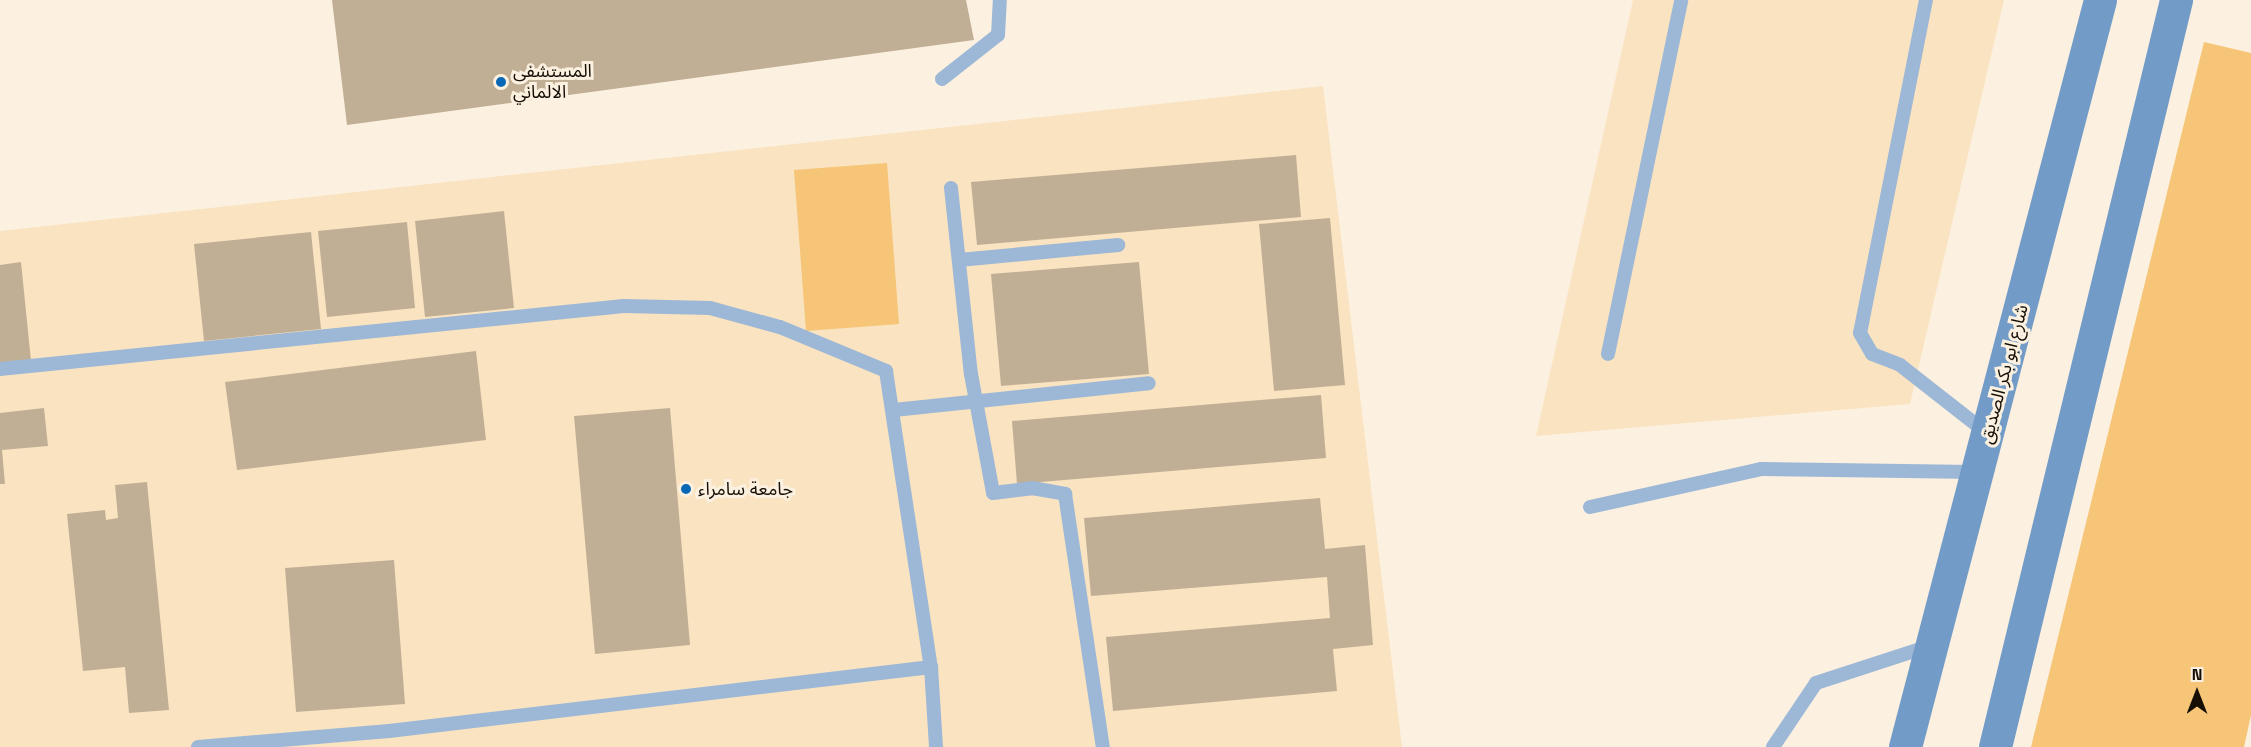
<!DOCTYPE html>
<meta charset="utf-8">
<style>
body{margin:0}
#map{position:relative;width:2251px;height:747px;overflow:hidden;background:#fcf1e0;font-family:"Space Grotesk","Noto Sans Arabic",sans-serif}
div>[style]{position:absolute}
.built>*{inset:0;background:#fae3c1}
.green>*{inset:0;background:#f6c577}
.building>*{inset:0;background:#c1af95}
.lane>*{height:14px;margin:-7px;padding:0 7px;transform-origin:7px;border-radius:7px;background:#9db8d6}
.secondary>*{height:33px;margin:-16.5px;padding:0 16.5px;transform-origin:16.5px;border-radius:16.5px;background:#729bc7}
.dots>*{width:16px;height:16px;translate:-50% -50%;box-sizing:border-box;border:3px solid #fcf1e0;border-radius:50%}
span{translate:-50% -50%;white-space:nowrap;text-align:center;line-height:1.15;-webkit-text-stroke:6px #fcf1e0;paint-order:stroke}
.poi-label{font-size:18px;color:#150f06}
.left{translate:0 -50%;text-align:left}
.street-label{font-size:18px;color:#150f06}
.north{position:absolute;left:2167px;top:663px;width:60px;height:60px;-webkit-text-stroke:4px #fcf1e0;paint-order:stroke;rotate:0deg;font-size:16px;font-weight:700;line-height:24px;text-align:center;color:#150f06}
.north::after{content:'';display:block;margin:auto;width:21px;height:27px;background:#150f06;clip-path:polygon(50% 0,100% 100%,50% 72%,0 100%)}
</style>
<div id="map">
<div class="built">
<div style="clip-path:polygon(1633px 0,2004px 0,1910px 404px,1536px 436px)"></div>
<div style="clip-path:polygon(1323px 86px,1402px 747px,0 747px,0 231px)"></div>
</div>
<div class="green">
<div style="clip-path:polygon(2204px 42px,2251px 53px,2251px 715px,2244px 747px,2031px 747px)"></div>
<div style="clip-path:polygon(887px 163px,899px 324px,806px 331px,794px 170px)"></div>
</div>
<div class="building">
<div style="clip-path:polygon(332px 0,966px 0,974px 40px,347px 125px)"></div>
<div style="clip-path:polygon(1296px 155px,1301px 217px,977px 245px,971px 182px)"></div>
<div style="clip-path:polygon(504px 211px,514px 308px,425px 317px,415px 221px)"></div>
<div style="clip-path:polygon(1330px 218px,1345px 385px,1274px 391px,1259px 224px)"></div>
<div style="clip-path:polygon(407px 222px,415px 308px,327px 317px,318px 231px)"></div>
<div style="clip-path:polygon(311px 232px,321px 329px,204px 341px,194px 244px)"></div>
<div style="clip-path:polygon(21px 262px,31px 361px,0 364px,0 265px)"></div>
<div style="clip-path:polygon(1139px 262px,1149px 374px,1001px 386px,991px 274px)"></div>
<div style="clip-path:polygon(476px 351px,486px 440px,237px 470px,225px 382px)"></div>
<div style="clip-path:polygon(1321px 395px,1326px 458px,1017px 484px,1012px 421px)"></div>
<div style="clip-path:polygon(44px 408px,48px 446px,2px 450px,5px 484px,0 484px,0 413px)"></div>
<div style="clip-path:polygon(670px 408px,690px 645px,595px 654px,574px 416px)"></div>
<div style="clip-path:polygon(147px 482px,169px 710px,129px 713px,125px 667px,83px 671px,67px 514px,105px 510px,106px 520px,118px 518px,115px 485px)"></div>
<div style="clip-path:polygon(1320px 498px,1325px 549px,1365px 545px,1373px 645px,1333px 649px,1337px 691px,1113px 711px,1106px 637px,1330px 618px,1327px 577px,1091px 596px,1084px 518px)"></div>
<div style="clip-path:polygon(394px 560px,405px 704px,296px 712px,285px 568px)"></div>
</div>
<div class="lane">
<div style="left:1926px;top:0;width:339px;rotate:101.2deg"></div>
<div style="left:1860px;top:333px;width:24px;rotate:60deg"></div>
<div style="left:1872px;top:354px;width:30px;rotate:21deg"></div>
<div style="left:1900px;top:365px;width:112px;rotate:38.1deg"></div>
<div style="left:942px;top:79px;width:71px;rotate:-38.2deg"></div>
<div style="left:998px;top:35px;width:35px;rotate:-87deg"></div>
<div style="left:951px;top:188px;width:187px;rotate:83.9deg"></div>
<div style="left:971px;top:374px;width:121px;rotate:79.5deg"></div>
<div style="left:993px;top:493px;width:39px;rotate:-7deg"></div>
<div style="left:1032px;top:488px;width:34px;rotate:10deg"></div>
<div style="left:1065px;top:494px;width:256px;rotate:81.5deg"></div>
<div style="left:959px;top:260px;width:160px;rotate:-5.4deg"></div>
<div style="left:1608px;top:354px;width:361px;rotate:-78.3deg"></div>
<div style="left:0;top:369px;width:627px;rotate:-5.77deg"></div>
<div style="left:624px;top:306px;width:86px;rotate:1.3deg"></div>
<div style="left:710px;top:308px;width:73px;rotate:15.2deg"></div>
<div style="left:780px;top:327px;width:115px;rotate:22.5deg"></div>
<div style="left:886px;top:371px;width:299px;rotate:81.4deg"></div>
<div style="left:931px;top:667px;width:80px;rotate:86.4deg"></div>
<div style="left:894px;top:410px;width:256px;rotate:-6deg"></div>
<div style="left:1590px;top:507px;width:175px;rotate:-12.5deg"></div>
<div style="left:1761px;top:469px;width:215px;rotate:0.8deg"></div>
<div style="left:198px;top:747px;width:192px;rotate:-4.8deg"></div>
<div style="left:389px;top:731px;width:546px;rotate:-6.73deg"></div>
<div style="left:1773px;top:747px;width:77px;rotate:-56.1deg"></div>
<div style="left:1816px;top:683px;width:119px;rotate:-18.1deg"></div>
</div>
<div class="secondary">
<div style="left:1905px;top:747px;width:772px;rotate:-75.37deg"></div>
<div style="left:1995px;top:747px;width:769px;rotate:-76.38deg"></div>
</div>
<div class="dots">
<div style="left:501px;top:82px;background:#0769b6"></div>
<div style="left:686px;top:489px;background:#0769b6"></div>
</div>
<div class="poi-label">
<span class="left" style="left:513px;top:82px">المستشفى<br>الالماني</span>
<span class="left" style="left:698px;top:489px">جامعة سامراء</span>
</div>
<div class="street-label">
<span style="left:2004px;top:374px;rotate:-75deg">شارع ابو بكر الصديق</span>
</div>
<div class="north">N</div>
</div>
